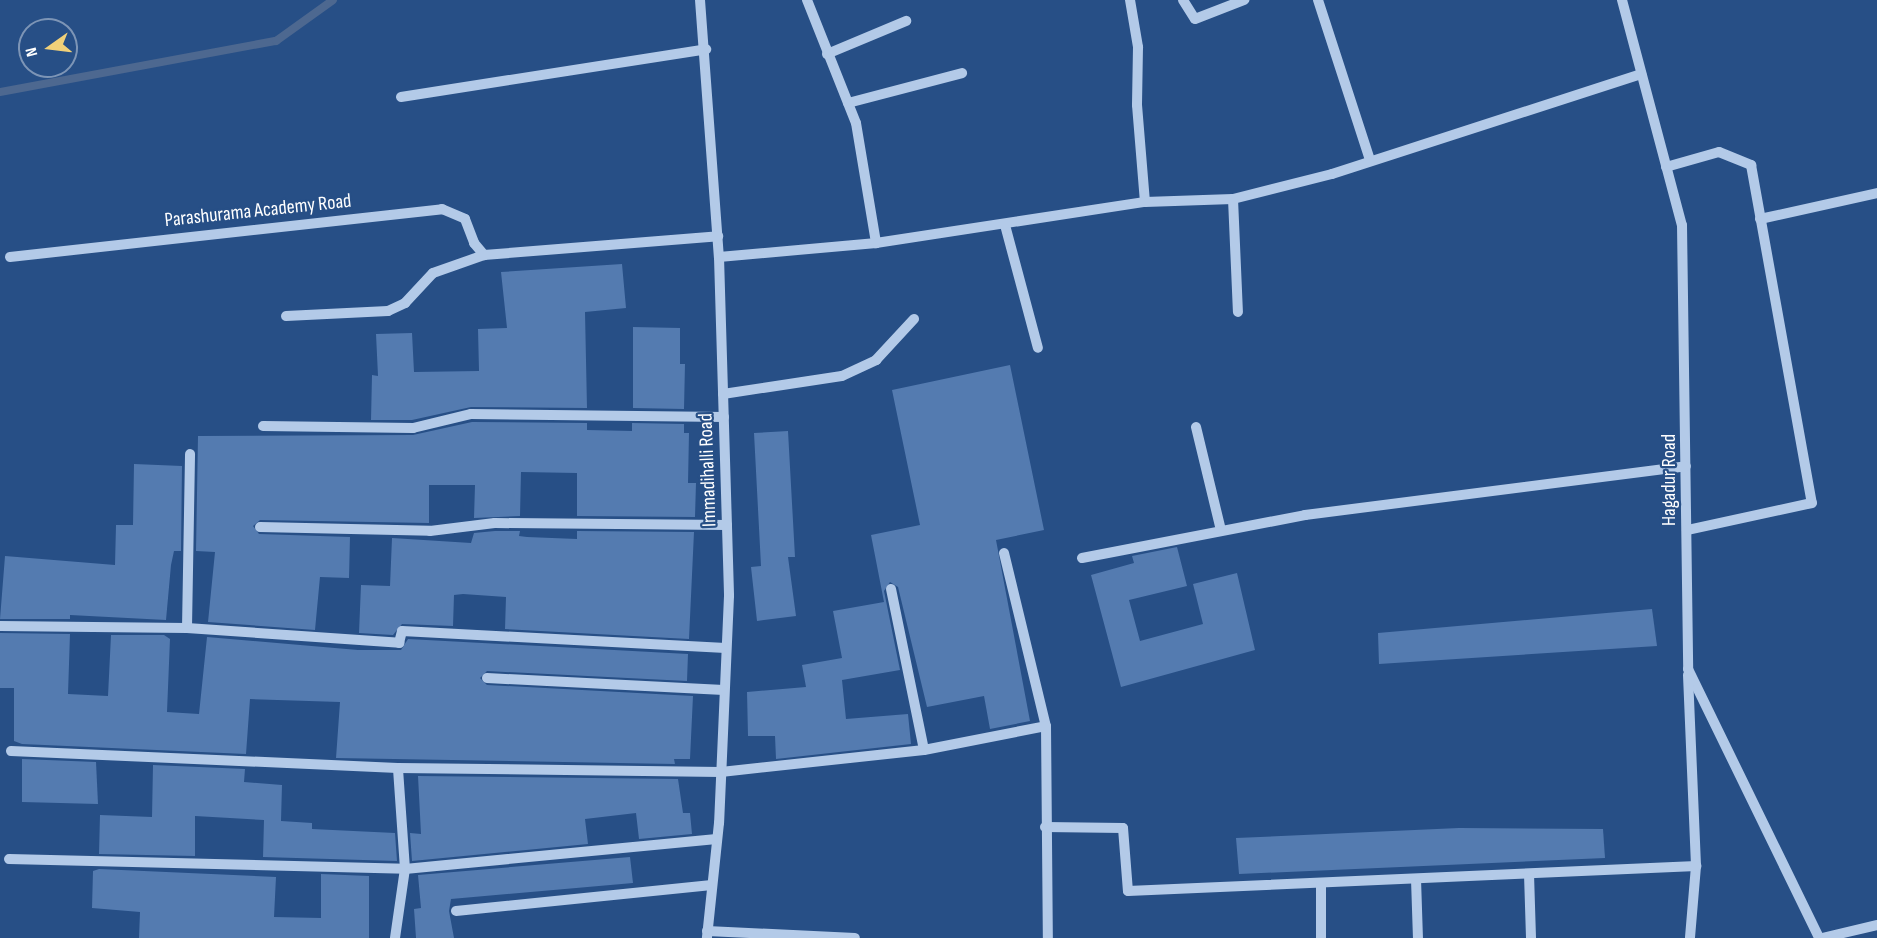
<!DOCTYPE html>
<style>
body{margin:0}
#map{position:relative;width:1877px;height:938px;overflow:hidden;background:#274f86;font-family:"Sofia Sans Condensed",sans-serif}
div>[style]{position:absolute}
.stream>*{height:8px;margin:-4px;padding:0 4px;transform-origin:4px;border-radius:4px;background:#4d6890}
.building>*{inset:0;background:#547bb0}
.minor>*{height:10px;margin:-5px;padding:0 5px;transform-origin:5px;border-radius:5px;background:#b3cae8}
span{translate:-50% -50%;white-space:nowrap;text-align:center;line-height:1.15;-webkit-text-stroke:4.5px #274f86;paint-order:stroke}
.street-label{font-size:20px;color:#fff}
.north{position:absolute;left:18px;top:18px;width:60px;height:60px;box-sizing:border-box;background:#274f86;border:2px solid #7d95b6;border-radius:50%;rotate:256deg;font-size:16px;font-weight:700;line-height:24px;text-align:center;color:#fff}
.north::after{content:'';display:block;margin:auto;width:21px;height:27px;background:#f0d079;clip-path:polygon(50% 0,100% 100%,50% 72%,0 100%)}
</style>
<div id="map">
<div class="stream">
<div style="left:0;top:92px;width:281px;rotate:-10.5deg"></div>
<div style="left:276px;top:41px;width:70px;rotate:-35.7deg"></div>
</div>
<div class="building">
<div style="clip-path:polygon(622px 264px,626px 308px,585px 312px,587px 408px,471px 407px,412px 420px,371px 420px,372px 375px,378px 376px,376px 334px,412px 333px,414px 372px,479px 371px,478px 329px,507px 328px,501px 272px)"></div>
<div style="clip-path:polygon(633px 327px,680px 328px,680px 364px,685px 364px,684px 409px,633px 408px)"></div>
<div style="clip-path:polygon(1010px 365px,1044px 530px,996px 540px,1030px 721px,990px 729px,984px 696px,927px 707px,898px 587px,890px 582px,884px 591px,900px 670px,842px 680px,846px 719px,908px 714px,911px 744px,776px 759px,775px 736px,748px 736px,747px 692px,806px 687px,802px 665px,842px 658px,833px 611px,884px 602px,871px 535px,920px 525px,892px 390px)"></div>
<div style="clip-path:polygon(472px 422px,587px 423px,587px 430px,632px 431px,632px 423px,684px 424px,684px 433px,689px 433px,688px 483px,696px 483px,695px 517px,577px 516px,577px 473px,521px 472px,520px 516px,474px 518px,475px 485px,429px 485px,429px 523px,260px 520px,253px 526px,259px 534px,350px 537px,349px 578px,320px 577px,315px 630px,208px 622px,215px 552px,196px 551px,198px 436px,413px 435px)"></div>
<div style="clip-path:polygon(788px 431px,795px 557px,788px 557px,796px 616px,757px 621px,751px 567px,761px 566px,754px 433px)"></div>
<div style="clip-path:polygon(134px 464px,182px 466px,181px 551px,174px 551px,171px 565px,166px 620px,70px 615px,70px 619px,0 619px,5px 556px,115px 565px,116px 525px,133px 525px)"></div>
<div style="clip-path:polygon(495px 531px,520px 531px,519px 536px,527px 537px,577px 539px,577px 531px,694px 532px,689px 639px,505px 629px,506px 597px,463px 594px,454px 595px,453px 626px,402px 624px,393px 635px,359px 633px,361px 585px,390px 586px,392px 538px,471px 543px,474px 533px)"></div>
<div style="clip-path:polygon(1177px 547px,1187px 586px,1129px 600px,1140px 641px,1203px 624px,1193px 584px,1237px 573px,1255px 650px,1121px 687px,1091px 575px,1134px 563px,1132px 556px)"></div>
<div style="clip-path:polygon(1652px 609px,1657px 646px,1379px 664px,1378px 633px)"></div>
<div style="clip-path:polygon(0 633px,70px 634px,68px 694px,108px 696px,111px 635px,164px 635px,170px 639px,167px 712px,199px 714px,207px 637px,358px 650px,401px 650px,408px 639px,688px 654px,687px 681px,487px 671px,480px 678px,487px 685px,693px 696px,690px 759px,674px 759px,675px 764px,336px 758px,340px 702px,250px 699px,246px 754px,22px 744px,14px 741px,14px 688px,0 688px)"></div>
<div style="clip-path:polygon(22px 759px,96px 762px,98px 804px,22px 802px)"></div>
<div style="clip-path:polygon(153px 765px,245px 769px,244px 782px,282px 785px,281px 821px,312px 823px,312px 829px,395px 833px,397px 861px,263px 857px,264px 820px,195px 816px,195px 856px,99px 854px,100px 815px,152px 817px)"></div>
<div style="clip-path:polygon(418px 776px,678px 779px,683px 813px,690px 813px,692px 834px,639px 839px,636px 813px,585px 819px,588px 844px,412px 861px,410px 833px,421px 834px)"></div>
<div style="clip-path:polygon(1459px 828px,1603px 829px,1605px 858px,1239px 874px,1236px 838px)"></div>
<div style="clip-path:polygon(630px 857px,633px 883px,451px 899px,449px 911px,454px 938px,416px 938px,414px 909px,421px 908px,418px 875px)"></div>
<div style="clip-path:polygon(99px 869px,276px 877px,274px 917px,321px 918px,321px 874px,369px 876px,369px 938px,139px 938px,140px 912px,92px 908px,93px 871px)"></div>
</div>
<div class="minor">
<div style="left:700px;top:0;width:258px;rotate:85.8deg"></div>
<div style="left:719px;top:257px;width:339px;rotate:88.3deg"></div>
<div style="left:729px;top:596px;width:227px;rotate:92.5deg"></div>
<div style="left:719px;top:823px;width:116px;rotate:96deg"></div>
<div style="left:807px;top:0;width:132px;rotate:68.3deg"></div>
<div style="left:856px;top:123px;width:122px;rotate:80.5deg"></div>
<div style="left:1130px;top:0;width:48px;rotate:80.3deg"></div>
<div style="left:1138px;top:47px;width:58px;rotate:91deg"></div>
<div style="left:1137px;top:105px;width:97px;rotate:85.3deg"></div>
<div style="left:1183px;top:0;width:22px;rotate:58deg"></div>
<div style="left:1195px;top:19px;width:53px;rotate:-21.2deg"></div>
<div style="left:1318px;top:0;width:168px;rotate:72deg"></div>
<div style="left:1622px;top:0;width:233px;rotate:75.1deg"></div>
<div style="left:1682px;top:225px;width:444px;rotate:89.2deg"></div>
<div style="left:1688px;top:669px;width:299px;rotate:64deg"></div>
<div style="left:827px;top:54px;width:86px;rotate:-22.7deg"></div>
<div style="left:401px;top:97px;width:309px;rotate:-8.9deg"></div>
<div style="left:848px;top:103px;width:118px;rotate:-14.7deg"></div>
<div style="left:1666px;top:167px;width:55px;rotate:-15.8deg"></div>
<div style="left:1719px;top:152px;width:35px;rotate:22deg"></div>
<div style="left:1751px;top:165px;width:343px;rotate:79.8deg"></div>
<div style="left:1812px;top:503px;width:128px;rotate:167.8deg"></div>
<div style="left:1233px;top:199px;width:113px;rotate:87.5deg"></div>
<div style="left:1760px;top:219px;width:120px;rotate:-12.5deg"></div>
<div style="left:1005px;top:225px;width:127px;rotate:75deg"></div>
<div style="left:10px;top:257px;width:435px;rotate:-6.3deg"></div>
<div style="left:442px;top:209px;width:25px;rotate:23deg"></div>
<div style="left:465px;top:219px;width:26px;rotate:69deg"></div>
<div style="left:474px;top:243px;width:16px;rotate:50deg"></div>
<div style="left:484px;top:255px;width:235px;rotate:-4.6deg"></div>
<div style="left:719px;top:257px;width:158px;rotate:-5.1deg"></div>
<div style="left:876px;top:243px;width:272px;rotate:-8.7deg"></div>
<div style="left:1145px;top:202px;width:88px;rotate:-2deg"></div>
<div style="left:1233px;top:199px;width:102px;rotate:-14.2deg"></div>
<div style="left:1332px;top:174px;width:325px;rotate:-17.9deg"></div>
<div style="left:286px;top:316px;width:102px;rotate:-2.8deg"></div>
<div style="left:388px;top:311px;width:19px;rotate:-25deg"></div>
<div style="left:405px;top:303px;width:41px;rotate:-47deg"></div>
<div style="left:433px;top:273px;width:54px;rotate:-19.4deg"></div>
<div style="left:723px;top:394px;width:120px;rotate:-8.6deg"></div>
<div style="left:842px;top:376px;width:38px;rotate:-25deg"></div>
<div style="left:876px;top:360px;width:56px;rotate:-47.2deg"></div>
<div style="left:263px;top:426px;width:150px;rotate:0.8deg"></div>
<div style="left:413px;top:428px;width:60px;rotate:-13.6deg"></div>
<div style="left:471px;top:414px;width:253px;rotate:0.7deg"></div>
<div style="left:1196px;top:427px;width:106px;rotate:76.4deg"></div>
<div style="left:260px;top:527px;width:170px;rotate:1.3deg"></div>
<div style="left:430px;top:531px;width:65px;rotate:-7deg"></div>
<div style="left:495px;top:523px;width:232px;rotate:0.5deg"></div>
<div style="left:1004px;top:553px;width:178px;rotate:76.4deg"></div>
<div style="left:1082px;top:558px;width:227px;rotate:-10.9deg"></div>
<div style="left:1305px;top:515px;width:384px;rotate:-7.3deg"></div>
<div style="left:891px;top:589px;width:164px;rotate:78.4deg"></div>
<div style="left:0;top:626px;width:187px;rotate:0.6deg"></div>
<div style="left:187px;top:628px;width:213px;rotate:4deg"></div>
<div style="left:399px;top:643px;width:12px;rotate:-76deg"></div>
<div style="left:402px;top:631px;width:324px;rotate:3deg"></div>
<div style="left:187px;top:628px;width:174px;rotate:-89deg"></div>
<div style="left:1688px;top:675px;width:191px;rotate:87.6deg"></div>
<div style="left:1696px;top:866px;width:72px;rotate:94.8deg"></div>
<div style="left:487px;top:678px;width:237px;rotate:2.9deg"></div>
<div style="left:11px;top:751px;width:387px;rotate:2.5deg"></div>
<div style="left:398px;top:768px;width:323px;rotate:0.7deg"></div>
<div style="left:721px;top:772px;width:204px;rotate:-6.2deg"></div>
<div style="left:924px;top:750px;width:124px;rotate:-11.1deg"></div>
<div style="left:1046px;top:726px;width:212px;rotate:89.5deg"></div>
<div style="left:1045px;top:827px;width:78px;rotate:0.7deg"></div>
<div style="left:1123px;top:828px;width:63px;rotate:85.5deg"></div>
<div style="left:1128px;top:891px;width:569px;rotate:-2.52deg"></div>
<div style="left:9px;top:859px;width:396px;rotate:1.4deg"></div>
<div style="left:405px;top:869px;width:313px;rotate:-5.5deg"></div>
<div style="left:1529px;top:874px;width:64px;rotate:88.2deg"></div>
<div style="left:1416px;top:879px;width:59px;rotate:88.1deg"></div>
<div style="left:1321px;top:884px;width:54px;rotate:90deg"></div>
<div style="left:456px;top:911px;width:257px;rotate:-5.8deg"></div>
<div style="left:707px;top:931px;width:148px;rotate:2.7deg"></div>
<div style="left:395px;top:938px;width:70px;rotate:-81.8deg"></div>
<div style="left:405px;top:869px;width:101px;rotate:-94deg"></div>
<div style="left:1822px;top:938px;width:57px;rotate:-13.3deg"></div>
</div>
<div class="street-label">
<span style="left:258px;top:211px;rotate:-6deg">Parashurama Academy Road</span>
<span style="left:708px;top:470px;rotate:-92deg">Immadihalli Road</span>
<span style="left:1669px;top:480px;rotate:-90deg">Hagadur Road</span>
</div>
<div class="north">N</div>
</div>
